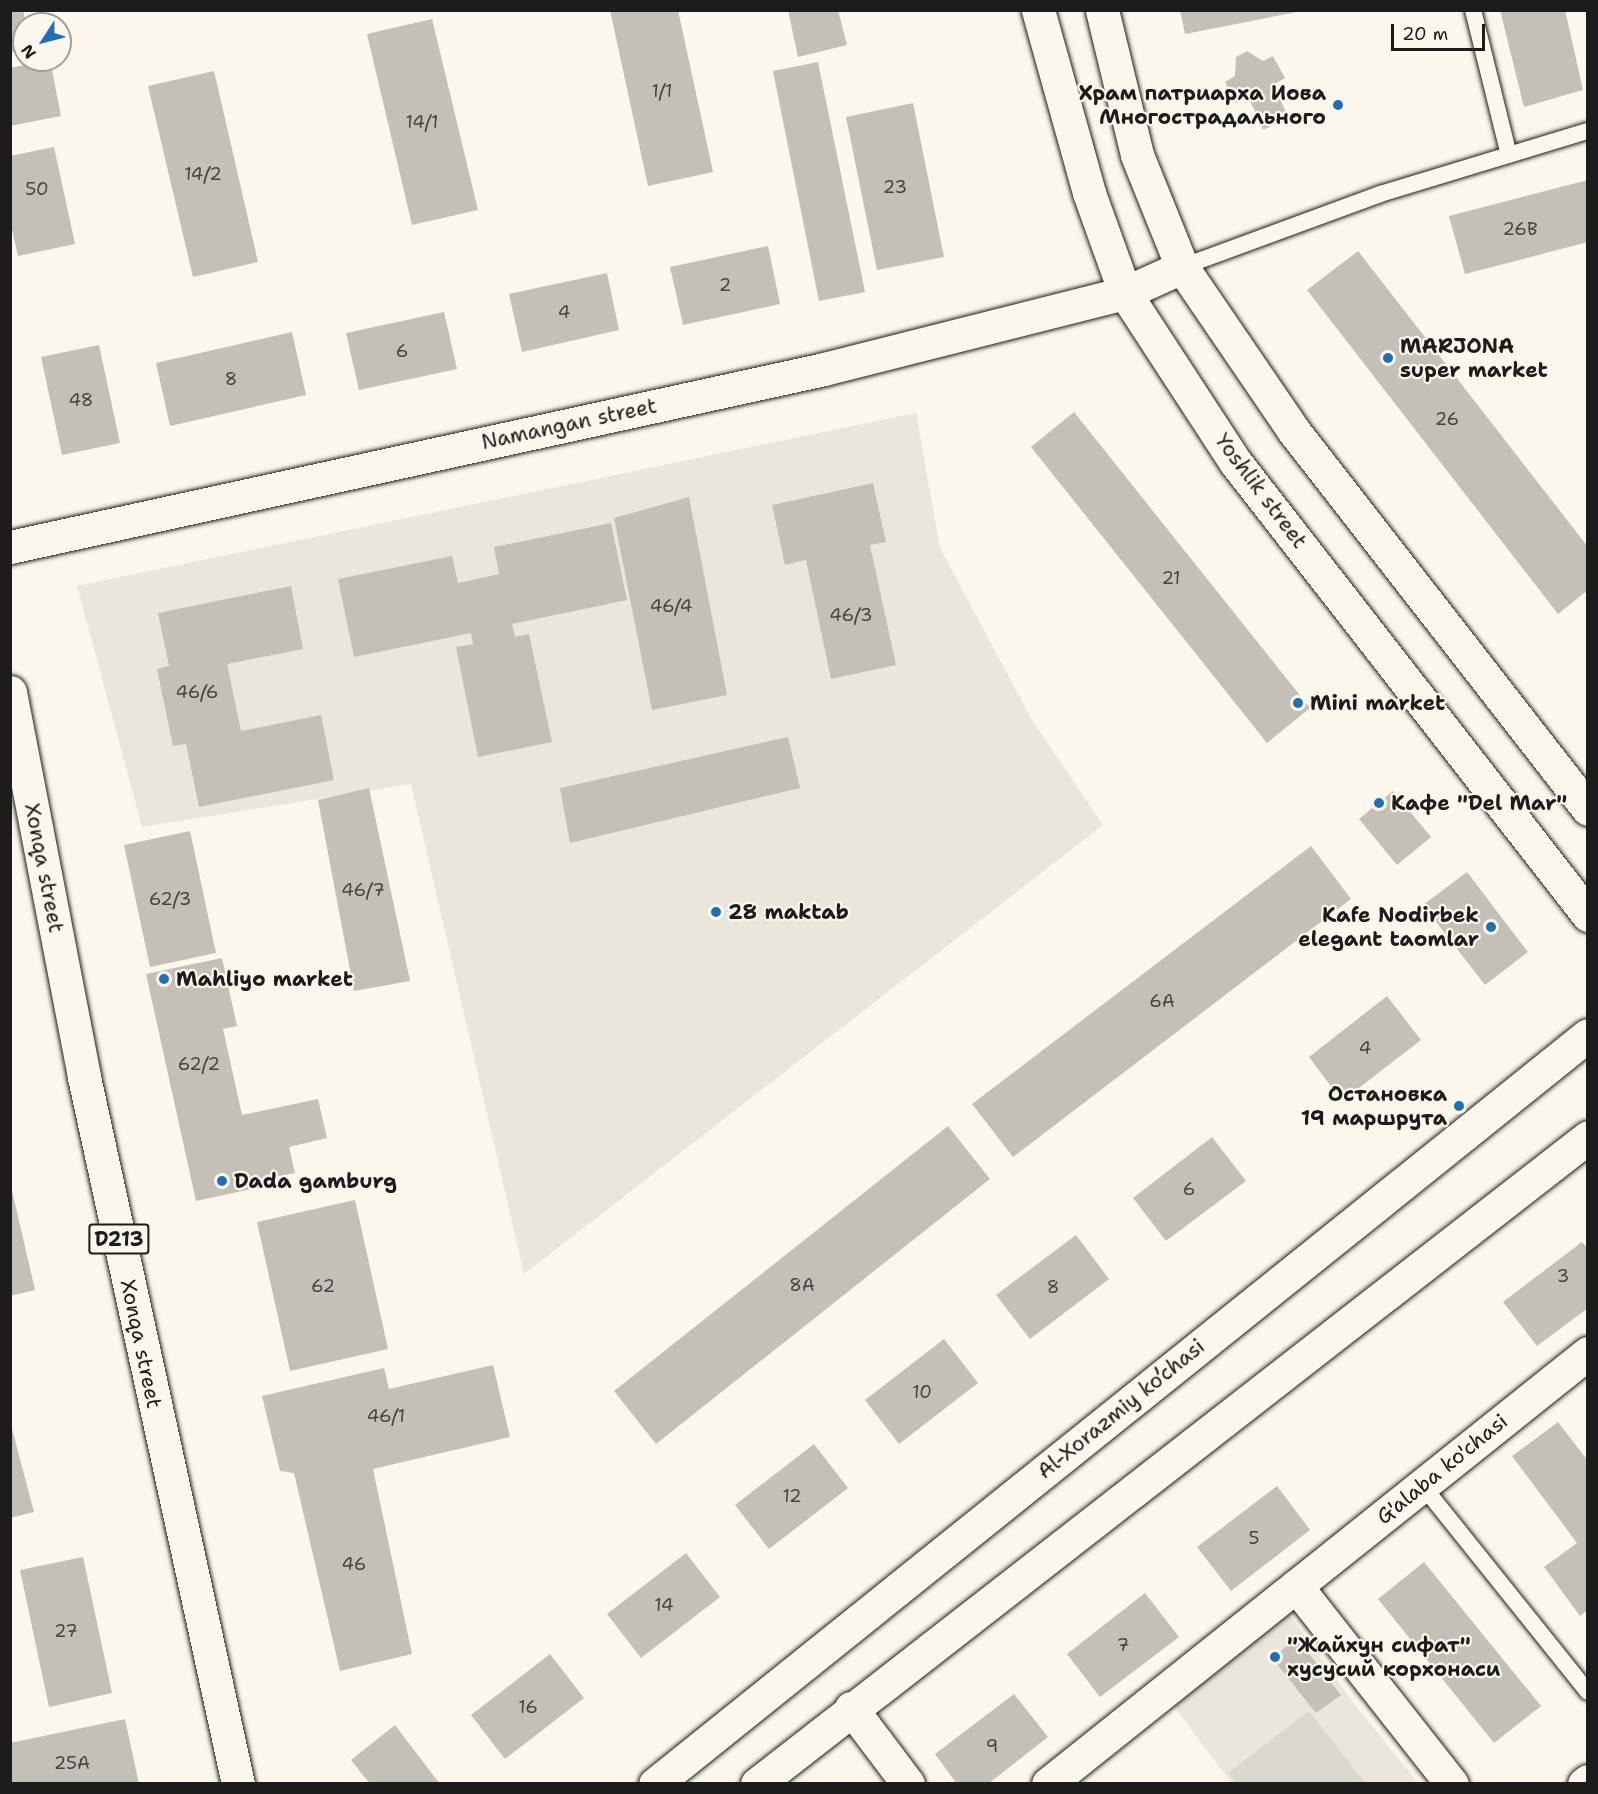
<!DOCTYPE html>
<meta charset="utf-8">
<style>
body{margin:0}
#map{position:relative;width:1598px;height:1794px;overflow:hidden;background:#fbf7ec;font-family:"Shantell Sans",sans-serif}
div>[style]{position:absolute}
.built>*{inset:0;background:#eae6dc}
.green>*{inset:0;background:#dad7ce}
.building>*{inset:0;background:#c3c0b8}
.roads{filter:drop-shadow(0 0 2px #1c1c1c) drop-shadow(0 0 2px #1c1c1c)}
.service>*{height:16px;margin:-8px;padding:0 8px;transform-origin:8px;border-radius:8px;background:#fbf7ec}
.minor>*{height:33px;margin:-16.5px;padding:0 16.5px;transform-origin:16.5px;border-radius:16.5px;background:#fbf7ec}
.secondary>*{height:33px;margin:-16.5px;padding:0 16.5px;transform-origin:16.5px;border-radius:16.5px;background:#fbf7ec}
.primary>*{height:33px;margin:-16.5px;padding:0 16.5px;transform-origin:16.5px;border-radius:16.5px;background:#fbf7ec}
.dots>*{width:16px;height:16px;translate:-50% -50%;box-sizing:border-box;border:3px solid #fbf7ec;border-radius:50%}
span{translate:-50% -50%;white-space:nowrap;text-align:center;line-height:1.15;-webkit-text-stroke:4.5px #fbf7ec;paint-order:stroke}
.number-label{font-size:18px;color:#464543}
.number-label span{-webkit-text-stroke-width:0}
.shield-label span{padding:2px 4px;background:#fbf7ec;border:2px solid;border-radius:4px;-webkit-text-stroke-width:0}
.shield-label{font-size:20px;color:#1c1c1c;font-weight:700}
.poi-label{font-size:21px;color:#1c1c1c;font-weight:700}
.right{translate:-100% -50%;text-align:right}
.left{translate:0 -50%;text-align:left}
.street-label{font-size:21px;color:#1c1c1c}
.frame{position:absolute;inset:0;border:12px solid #1c1c1c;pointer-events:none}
.north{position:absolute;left:12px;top:12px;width:60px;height:60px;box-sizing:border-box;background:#fbf7ec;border:2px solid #a29f99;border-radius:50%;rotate:234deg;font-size:16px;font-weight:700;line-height:24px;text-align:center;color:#1c1c1c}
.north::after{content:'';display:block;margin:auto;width:21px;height:27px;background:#1f6fb2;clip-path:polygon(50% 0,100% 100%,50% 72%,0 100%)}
.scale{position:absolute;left:1391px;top:24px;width:94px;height:27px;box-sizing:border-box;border:3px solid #1c1c1c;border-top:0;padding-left:8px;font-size:18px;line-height:21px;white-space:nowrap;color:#1c1c1c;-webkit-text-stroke:4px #fbf7ec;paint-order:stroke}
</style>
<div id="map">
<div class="built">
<div style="clip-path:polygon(916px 413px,940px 548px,1032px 720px,1103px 825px,524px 1274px,411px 784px,142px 827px,77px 586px)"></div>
<div style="clip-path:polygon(1288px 1613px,1352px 1701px,1418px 1783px,1231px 1783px,1171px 1702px)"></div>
</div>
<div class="green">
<div style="clip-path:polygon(1309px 1711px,1365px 1783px,1236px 1783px,1228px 1773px)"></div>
</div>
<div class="building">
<div style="clip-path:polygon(10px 10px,23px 10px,26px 24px,24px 51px,10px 53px)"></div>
<div style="clip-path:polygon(610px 10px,678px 10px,713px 172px,648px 186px)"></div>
<div style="clip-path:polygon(788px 10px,838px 10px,847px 45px,798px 57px)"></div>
<div style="clip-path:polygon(1180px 10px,1297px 10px,1297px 12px,1185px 34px)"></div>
<div style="clip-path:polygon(1500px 10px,1565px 10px,1583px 90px,1524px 107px)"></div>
<div style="clip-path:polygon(432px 19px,478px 210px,412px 225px,367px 34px)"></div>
<div style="clip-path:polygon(1247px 51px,1263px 61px,1273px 56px,1285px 78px,1273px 85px,1289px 118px,1263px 130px,1248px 96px,1236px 103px,1225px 82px,1235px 76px,1236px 57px)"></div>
<div style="clip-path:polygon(50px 60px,61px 116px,10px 126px,10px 68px)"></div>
<div style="clip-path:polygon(818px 62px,865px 292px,819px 301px,773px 71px)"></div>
<div style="clip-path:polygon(214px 71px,258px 262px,193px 277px,148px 86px)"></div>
<div style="clip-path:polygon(913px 103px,944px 257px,877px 270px,846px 117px)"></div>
<div style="clip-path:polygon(54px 147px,75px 244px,18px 256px,10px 221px,10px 156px)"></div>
<div style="clip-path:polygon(1588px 180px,1588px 242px,1465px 274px,1449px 216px)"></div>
<div style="clip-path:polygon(768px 246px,780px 304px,683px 325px,670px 267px)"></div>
<div style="clip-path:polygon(1358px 251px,1588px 547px,1588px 590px,1558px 614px,1307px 290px)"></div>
<div style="clip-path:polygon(607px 273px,619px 330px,522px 352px,509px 294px)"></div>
<div style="clip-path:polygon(444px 312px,457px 369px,359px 390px,346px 333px)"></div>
<div style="clip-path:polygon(292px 332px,306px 395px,170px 426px,156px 363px)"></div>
<div style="clip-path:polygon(99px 345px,120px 443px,62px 455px,41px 357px)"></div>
<div style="clip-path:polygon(1074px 412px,1310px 708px,1267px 743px,1031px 447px)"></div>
<div style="clip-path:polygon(873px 483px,886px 542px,870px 545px,896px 665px,831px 679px,806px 560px,785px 565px,772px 505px)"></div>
<div style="clip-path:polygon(689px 497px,727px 695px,652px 710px,614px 518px)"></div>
<div style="clip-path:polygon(611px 523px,627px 600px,512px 624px,515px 637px,529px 634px,552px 742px,478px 757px,456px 647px,473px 644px,471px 633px,354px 657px,338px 579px,452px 556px,458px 583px,499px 574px,494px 547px)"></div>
<div style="clip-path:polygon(291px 586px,303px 649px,227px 664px,241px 731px,321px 715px,334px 780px,199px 807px,186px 744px,173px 746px,157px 669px,169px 666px,158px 613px)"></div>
<div style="clip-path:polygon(788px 737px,800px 788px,570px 843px,560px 788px)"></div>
<div style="clip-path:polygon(369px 788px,410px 981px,354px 991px,318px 800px)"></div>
<div style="clip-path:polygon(1393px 791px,1431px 837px,1397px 865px,1359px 819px)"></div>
<div style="clip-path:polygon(190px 831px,216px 953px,150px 967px,124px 845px)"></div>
<div style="clip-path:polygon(1311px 846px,1351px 899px,1013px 1157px,972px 1104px)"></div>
<div style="clip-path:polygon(1467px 872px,1528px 952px,1485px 985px,1423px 905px)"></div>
<div style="clip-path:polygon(222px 958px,237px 1026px,223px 1029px,242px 1115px,318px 1099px,327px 1138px,289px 1147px,295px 1173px,254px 1181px,256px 1188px,196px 1201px,146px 974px)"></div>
<div style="clip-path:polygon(1387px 996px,1421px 1040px,1342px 1101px,1309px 1057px)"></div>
<div style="clip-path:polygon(948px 1126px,990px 1179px,656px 1444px,614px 1391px)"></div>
<div style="clip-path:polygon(1212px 1137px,1246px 1181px,1166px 1241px,1133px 1198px)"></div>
<div style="clip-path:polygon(10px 1182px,35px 1290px,10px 1296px)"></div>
<div style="clip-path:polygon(355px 1200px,388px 1349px,290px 1371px,257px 1222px)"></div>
<div style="clip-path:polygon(1076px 1235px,1109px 1279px,1030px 1339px,996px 1295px)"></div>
<div style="clip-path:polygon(1582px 1242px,1588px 1249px,1588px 1308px,1537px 1346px,1503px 1302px)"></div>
<div style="clip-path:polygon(944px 1339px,978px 1383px,899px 1444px,865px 1400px)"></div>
<div style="clip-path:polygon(493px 1365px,510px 1437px,373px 1469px,412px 1654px,340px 1671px,294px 1473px,280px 1471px,262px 1396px,384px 1368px,389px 1389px)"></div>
<div style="clip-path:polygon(10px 1421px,34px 1512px,10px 1518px)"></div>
<div style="clip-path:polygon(1558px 1422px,1588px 1461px,1588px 1610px,1580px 1616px,1544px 1567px,1577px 1543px,1512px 1456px)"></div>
<div style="clip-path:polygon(814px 1444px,848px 1488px,769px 1549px,735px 1505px)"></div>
<div style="clip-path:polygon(1277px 1486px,1310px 1530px,1231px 1591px,1197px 1547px)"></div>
<div style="clip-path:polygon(686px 1553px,720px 1597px,641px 1658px,607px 1614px)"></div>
<div style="clip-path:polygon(83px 1557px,112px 1693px,49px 1707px,20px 1570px)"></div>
<div style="clip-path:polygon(1424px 1562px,1541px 1706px,1494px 1743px,1378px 1599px)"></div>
<div style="clip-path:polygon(1145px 1593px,1179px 1637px,1100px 1697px,1067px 1654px)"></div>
<div style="clip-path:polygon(1297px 1638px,1341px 1695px,1316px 1713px,1272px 1658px)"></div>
<div style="clip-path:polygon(550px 1654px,584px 1698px,505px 1759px,471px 1715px)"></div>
<div style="clip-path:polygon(1014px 1694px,1048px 1737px,988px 1784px,957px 1784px,935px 1754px)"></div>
<div style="clip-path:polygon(125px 1719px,139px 1784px,10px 1784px,10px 1743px)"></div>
<div style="clip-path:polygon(395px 1725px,440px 1784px,370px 1784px,351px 1760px)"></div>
</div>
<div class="roads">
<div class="service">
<div style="left:1473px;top:10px;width:149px;rotate:76.1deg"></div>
<div style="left:1182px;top:267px;width:211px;rotate:-20.2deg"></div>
<div style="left:1380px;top:194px;width:217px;rotate:-16.9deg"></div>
<div style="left:1422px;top:1485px;width:265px;rotate:51.3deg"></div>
</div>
<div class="minor">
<div style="left:10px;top:547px;width:833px;rotate:-12.33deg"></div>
<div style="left:824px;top:369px;width:310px;rotate:-14.2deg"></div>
<div style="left:1125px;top:293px;width:63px;rotate:-24.5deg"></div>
<div style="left:1296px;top:1586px;width:252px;rotate:51.8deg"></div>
<div style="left:851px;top:1708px;width:95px;rotate:53.1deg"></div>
<div style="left:1048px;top:1784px;width:691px;rotate:-38.6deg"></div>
<div style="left:1584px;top:1784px;width:5px;rotate:-37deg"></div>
</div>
<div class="secondary">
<div style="left:1038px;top:10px;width:190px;rotate:74.4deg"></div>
<div style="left:1089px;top:193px;width:106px;rotate:70.2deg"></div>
<div style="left:1125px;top:293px;width:203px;rotate:56.9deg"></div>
<div style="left:1236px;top:463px;width:573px;rotate:52.09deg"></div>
<div style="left:1102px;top:10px;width:149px;rotate:76.4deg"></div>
<div style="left:1137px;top:155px;width:121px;rotate:68.1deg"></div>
<div style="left:1182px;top:267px;width:197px;rotate:55.7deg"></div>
<div style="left:1293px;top:430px;width:480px;rotate:52.1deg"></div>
</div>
<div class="primary">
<div style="left:10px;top:692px;width:392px;rotate:79.1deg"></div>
<div style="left:84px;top:1077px;width:724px;rotate:77.71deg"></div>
<div style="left:655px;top:1784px;width:1196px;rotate:-38.76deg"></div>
<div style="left:757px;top:1784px;width:1053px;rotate:-37.9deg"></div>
</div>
</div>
<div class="dots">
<div style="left:1338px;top:105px;background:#1f6fb2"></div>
<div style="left:1388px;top:358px;background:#1f6fb2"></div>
<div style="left:1298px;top:703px;background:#1f6fb2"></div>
<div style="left:1379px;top:803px;background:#1f6fb2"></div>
<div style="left:716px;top:912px;background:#1f6fb2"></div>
<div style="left:1491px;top:927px;background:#1f6fb2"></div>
<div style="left:164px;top:979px;background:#1f6fb2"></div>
<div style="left:1459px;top:1106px;background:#1f6fb2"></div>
<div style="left:222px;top:1181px;background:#1f6fb2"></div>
<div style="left:1275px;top:1657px;background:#1f6fb2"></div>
</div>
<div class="number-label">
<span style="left:662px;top:91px">1/1</span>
<span style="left:422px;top:122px">14/1</span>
<span style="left:203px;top:174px">14/2</span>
<span style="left:895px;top:187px">23</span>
<span style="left:37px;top:189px">50</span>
<span style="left:1520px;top:229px">26В</span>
<span style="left:725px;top:285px">2</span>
<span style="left:564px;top:312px">4</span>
<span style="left:402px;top:351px">6</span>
<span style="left:231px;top:379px">8</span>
<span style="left:81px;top:400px">48</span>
<span style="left:1447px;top:419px">26</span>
<span style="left:1171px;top:578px">21</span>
<span style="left:671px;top:606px">46/4</span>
<span style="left:851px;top:615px">46/3</span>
<span style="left:197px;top:692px">46/6</span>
<span style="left:363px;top:890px">46/7</span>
<span style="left:170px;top:899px">62/3</span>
<span style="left:1162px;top:1001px">6А</span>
<span style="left:1365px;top:1048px">4</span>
<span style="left:199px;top:1064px">62/2</span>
<span style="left:1189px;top:1189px">6</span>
<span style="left:1563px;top:1276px">3</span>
<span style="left:802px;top:1285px">8А</span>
<span style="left:323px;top:1286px">62</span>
<span style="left:1053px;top:1287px">8</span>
<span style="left:922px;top:1392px">10</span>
<span style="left:386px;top:1416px">46/1</span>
<span style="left:792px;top:1496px">12</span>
<span style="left:1254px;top:1538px">5</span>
<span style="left:354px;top:1564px">46</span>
<span style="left:664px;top:1605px">14</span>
<span style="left:66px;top:1631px">27</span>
<span style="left:1123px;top:1645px">7</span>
<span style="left:528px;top:1707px">16</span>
<span style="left:992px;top:1746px">9</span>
<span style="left:72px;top:1763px">25A</span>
</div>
<div class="shield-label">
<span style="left:119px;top:1239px">D213</span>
</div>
<div class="poi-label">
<span class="right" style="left:1326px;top:105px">Храм патриарха Иова<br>Многострадального</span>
<span class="left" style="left:1400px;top:358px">MARJONA<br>super market</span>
<span class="left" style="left:1310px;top:703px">Mini market</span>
<span class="left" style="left:1391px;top:803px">Кафе "Del Mar"</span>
<span class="left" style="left:728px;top:912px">28 maktab</span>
<span class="right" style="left:1479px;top:927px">Kafe Nodirbek<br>elegant taomlar</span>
<span class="left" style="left:176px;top:979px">Mahliyo market</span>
<span class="right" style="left:1447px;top:1106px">Остановка<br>19 маршрута</span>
<span class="left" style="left:234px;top:1181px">Dada gamburg</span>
<span class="left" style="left:1287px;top:1657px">"Жайхун сифат"<br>хусусий корхонаси</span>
</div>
<div class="street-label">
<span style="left:569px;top:424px;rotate:-12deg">Namangan street</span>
<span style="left:1261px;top:491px;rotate:53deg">Yoshlik street</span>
<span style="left:44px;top:868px;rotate:79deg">Xonqa street</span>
<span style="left:141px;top:1344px;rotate:78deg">Xonqa street</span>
<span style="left:1121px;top:1409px;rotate:-39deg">Al-Xorazmiy ko’chasi</span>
<span style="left:1442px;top:1469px;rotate:-39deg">G'alaba ko'chasi</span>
</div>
<div class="frame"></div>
<div class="north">N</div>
<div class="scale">20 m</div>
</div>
